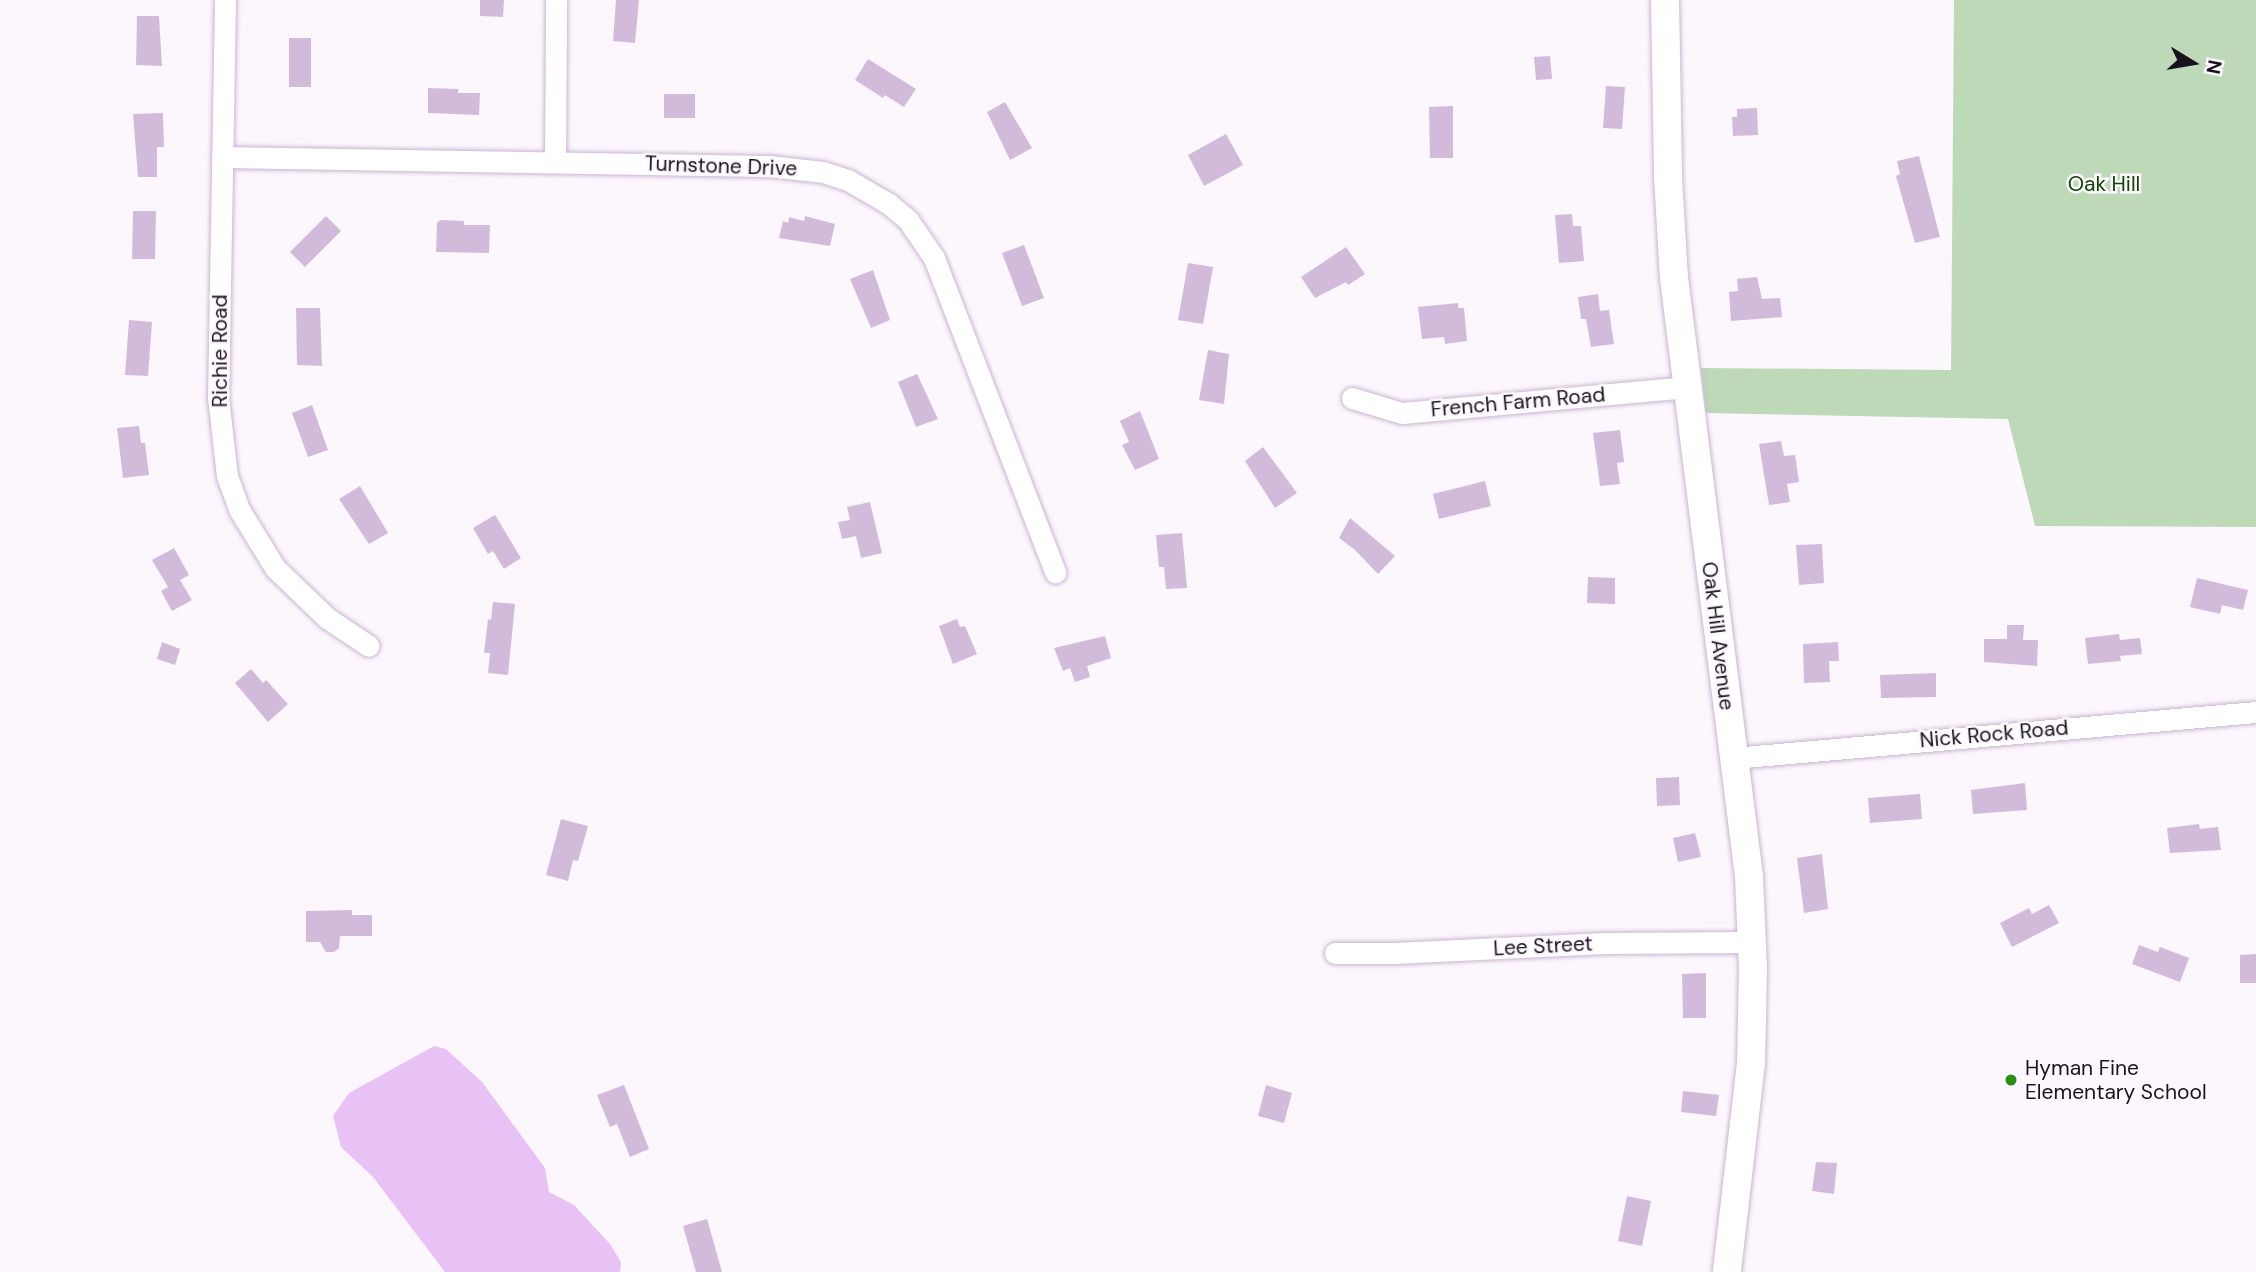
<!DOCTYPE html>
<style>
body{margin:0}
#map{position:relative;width:2256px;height:1272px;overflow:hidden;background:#fcf7fd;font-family:"DM Sans",sans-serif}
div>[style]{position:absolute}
.green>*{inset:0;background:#bdd9b8}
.water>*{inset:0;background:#e8c2f4}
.building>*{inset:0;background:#d2bbda}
.roads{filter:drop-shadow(0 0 2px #cbb4d2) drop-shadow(0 0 2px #cbb4d2)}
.minor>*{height:21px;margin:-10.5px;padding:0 10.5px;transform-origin:10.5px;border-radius:10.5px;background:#fff}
.secondary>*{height:28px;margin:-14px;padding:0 14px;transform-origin:14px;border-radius:14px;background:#fff}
.dots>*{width:19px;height:19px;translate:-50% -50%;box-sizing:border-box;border:4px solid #fcf7fd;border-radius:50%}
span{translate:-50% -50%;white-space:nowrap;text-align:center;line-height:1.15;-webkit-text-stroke:5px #fcf7fd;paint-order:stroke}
.street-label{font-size:21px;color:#1a121d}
.park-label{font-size:21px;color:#0c4401}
.poi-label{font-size:21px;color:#1a121d}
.left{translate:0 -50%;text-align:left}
.north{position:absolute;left:2158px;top:28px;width:70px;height:70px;-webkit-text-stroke:5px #fcf7fd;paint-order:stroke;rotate:101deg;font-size:19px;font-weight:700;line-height:28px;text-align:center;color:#1a121d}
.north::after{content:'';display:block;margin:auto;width:24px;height:32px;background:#1a121d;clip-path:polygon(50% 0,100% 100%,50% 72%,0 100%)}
</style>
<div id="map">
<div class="green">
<div style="clip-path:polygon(1954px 0,2256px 0,2256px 527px,2035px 526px,2008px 419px,1706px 413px,1701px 368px,1951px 370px)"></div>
</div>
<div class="water">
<div style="clip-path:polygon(434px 1046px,446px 1049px,482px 1082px,545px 1168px,549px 1192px,574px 1205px,610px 1244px,621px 1262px,620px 1272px,445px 1272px,373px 1177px,341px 1147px,333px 1116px,349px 1093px)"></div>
</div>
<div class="building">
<div style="clip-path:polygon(480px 0,504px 0,503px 17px,480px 16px)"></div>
<div style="clip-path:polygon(616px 0,639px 0,635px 43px,613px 41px)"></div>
<div style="clip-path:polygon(137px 16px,159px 16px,162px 66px,136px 65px)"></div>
<div style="clip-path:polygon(289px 38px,311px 38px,311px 87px,289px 87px)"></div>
<div style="clip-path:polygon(1550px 56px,1552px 79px,1536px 80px,1534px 57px)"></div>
<div style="clip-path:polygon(868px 59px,916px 89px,904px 107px,885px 95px,883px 98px,855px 80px)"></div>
<div style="clip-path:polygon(1606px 86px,1625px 87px,1622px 129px,1603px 128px)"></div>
<div style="clip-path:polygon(428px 88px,458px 89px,458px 93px,480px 93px,479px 115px,428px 113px)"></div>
<div style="clip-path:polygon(664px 94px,695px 94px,695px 118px,664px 118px)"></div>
<div style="clip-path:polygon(1005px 102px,1032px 148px,1010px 160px,987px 112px)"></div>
<div style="clip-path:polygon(1453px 106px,1453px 158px,1430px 158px,1429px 107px)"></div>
<div style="clip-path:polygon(1757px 108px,1758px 135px,1733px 136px,1732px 117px,1737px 117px,1737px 109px)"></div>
<div style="clip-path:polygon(163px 113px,164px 147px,157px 147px,157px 177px,138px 177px,133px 114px)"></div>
<div style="clip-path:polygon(1226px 134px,1243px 165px,1204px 186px,1188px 155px)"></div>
<div style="clip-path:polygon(1919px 156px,1940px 237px,1915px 243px,1896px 176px,1900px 174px,1897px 161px)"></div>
<div style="clip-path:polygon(133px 211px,156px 211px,155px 259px,132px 259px)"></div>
<div style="clip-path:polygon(1572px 214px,1573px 226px,1581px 226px,1584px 261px,1559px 263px,1555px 215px)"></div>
<div style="clip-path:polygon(326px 216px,341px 231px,305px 267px,290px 252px)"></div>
<div style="clip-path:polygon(805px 216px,835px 224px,830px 246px,779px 238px,783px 221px,788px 223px,789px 217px,804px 221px)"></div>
<div style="clip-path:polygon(440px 220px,464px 221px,464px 225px,490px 225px,489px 253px,436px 252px,437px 223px)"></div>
<div style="clip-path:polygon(1024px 245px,1044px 298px,1022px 306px,1002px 253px)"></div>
<div style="clip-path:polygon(1346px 247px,1365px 274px,1348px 285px,1346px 282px,1315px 298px,1301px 277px)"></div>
<div style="clip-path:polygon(1188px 263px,1213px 267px,1203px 324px,1178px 320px)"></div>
<div style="clip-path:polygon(873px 270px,890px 320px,871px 328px,850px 279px)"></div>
<div style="clip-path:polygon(1757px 277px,1762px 299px,1780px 298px,1782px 317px,1731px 321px,1729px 292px,1738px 291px,1737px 279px)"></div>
<div style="clip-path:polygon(1598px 294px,1600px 311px,1609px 310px,1614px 344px,1591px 347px,1586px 319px,1581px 319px,1578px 297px)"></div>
<div style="clip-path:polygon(1458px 303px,1458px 308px,1464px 308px,1467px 341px,1445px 344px,1444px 337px,1422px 339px,1418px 307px)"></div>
<div style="clip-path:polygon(296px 308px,320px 308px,322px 366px,297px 365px)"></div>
<div style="clip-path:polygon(129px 320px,152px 322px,148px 376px,125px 375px)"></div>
<div style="clip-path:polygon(1208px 350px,1229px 354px,1224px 404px,1199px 400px)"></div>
<div style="clip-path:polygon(917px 374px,938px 419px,916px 427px,898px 382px)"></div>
<div style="clip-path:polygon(312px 405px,328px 450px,308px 457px,292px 413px)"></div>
<div style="clip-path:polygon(1140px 411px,1159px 459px,1135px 470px,1122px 445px,1129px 442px,1120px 421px)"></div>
<div style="clip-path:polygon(139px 426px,141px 443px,145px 443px,149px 475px,123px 478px,117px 428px)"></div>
<div style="clip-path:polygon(1620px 430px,1624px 462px,1617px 463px,1620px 484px,1600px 486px,1593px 433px)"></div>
<div style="clip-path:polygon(1781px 441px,1784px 456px,1795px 455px,1799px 482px,1787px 484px,1790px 502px,1769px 505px,1759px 444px)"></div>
<div style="clip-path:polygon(1263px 447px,1297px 493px,1275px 508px,1245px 461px)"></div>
<div style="clip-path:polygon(1485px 481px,1491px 506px,1439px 519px,1433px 494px)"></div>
<div style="clip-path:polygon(360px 486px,388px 533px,369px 544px,339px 499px)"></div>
<div style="clip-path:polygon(870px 502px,882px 553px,861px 558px,856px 536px,842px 539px,838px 522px,850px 520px,847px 507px)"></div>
<div style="clip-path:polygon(495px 515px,521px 558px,504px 569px,493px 551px,488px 554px,473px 528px)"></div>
<div style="clip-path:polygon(1350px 518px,1395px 556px,1378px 574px,1355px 550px,1339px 538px)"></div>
<div style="clip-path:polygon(1182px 533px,1187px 588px,1166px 589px,1164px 567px,1159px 567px,1156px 535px)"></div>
<div style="clip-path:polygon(1822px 544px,1824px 583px,1799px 585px,1796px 545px)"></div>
<div style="clip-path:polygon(174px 548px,189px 575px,180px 580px,192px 600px,172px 611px,161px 591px,168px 587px,152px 560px)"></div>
<div style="clip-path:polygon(1588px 577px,1615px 578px,1615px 604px,1587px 603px)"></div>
<div style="clip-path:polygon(2197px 578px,2248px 590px,2243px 610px,2222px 605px,2220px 614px,2190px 607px)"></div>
<div style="clip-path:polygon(493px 602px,515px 604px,508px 675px,488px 673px,490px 653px,484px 653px,488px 619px,491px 620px)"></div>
<div style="clip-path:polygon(957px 619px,960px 627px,965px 626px,977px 654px,953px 664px,939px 626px)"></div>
<div style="clip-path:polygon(2007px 625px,2024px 625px,2023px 640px,2038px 640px,2037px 666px,1984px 662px,1984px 639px,2007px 639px)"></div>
<div style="clip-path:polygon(2119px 634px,2120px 640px,2140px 638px,2142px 654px,2120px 656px,2121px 661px,2088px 664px,2085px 638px)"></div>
<div style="clip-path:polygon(1105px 636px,1111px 658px,1087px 666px,1090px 677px,1075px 682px,1070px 668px,1063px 671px,1054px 648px)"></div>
<div style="clip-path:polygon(162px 642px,180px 649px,175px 665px,157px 659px)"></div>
<div style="clip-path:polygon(1838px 642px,1839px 661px,1829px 661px,1830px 682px,1804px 683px,1803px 644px)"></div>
<div style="clip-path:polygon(251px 669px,263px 683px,266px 680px,288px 704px,268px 722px,235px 683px)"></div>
<div style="clip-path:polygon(1936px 673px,1936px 697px,1881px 698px,1880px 675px)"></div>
<div style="clip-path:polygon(1679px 777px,1680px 805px,1657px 806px,1656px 778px)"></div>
<div style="clip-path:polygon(2025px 783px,2027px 810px,1973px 814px,1971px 790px)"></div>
<div style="clip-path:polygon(1920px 794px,1922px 819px,1870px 823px,1868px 798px)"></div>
<div style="clip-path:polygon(561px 819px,588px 826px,578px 861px,573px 860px,568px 881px,546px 875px)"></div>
<div style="clip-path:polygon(2199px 824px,2200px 829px,2218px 827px,2221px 850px,2170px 853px,2167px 828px)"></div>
<div style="clip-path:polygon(1695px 833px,1701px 857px,1678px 862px,1673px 838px)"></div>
<div style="clip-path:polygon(1822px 854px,1828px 909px,1804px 913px,1797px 858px)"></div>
<div style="clip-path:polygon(2049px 905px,2059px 923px,2012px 947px,2000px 923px,2029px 908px,2032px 914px)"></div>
<div style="clip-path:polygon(352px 910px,352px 915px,372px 915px,372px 936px,340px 936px,339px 948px,334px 952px,326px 952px,320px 942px,306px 942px,306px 911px)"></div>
<div style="clip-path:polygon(2139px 945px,2158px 952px,2160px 947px,2189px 958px,2180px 982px,2132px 964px)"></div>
<div style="clip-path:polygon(2256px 954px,2256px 983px,2240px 983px,2240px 955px)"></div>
<div style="clip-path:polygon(1706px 973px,1706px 1018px,1683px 1018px,1682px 974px)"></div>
<div style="clip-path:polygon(624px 1085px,649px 1149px,630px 1157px,617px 1124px,610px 1127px,597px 1095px)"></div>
<div style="clip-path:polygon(1266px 1085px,1292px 1093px,1284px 1123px,1258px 1116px)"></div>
<div style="clip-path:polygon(1683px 1091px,1719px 1095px,1716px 1116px,1681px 1112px)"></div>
<div style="clip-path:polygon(1816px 1162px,1837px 1163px,1834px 1194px,1812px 1191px)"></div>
<div style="clip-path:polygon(1627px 1196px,1651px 1201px,1642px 1246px,1618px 1241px)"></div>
<div style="clip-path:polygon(707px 1219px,722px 1272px,696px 1272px,683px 1226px)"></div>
</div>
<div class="roads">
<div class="minor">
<div style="left:225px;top:0;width:397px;rotate:91deg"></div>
<div style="left:218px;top:397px;width:80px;rotate:83.5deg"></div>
<div style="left:227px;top:476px;width:37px;rotate:70deg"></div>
<div style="left:240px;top:511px;width:67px;rotate:58.4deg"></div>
<div style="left:275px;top:568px;width:72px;rotate:43.9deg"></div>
<div style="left:327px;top:618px;width:50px;rotate:33.7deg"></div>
<div style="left:222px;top:157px;width:547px;rotate:0.94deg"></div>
<div style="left:769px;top:166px;width:54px;rotate:6.3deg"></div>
<div style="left:823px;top:172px;width:26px;rotate:18deg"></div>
<div style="left:848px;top:180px;width:48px;rotate:30.3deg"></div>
<div style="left:889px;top:204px;width:25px;rotate:40deg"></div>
<div style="left:908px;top:220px;width:46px;rotate:55.6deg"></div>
<div style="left:934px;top:258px;width:337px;rotate:68.9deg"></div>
<div style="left:555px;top:162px;width:162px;rotate:-89.6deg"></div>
<div style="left:1352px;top:398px;width:52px;rotate:16.7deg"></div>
<div style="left:1402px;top:413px;width:284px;rotate:-5.2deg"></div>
<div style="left:1733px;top:758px;width:525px;rotate:-5.03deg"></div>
<div style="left:1335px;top:953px;width:59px"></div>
<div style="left:1394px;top:953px;width:211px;rotate:-2.7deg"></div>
<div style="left:1605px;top:943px;width:147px;rotate:-0.4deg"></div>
</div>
<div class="secondary">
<div style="left:1665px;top:0;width:177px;rotate:89deg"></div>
<div style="left:1668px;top:177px;width:101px;rotate:86.6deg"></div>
<div style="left:1674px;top:278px;width:604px;rotate:82.86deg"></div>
<div style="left:1749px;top:877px;width:92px;rotate:87.5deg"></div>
<div style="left:1753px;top:969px;width:94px;rotate:91.2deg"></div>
<div style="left:1751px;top:1063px;width:210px;rotate:96.6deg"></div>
</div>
</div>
<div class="dots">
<div style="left:2011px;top:1080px;background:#298f10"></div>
</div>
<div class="street-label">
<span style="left:721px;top:166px;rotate:2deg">Turnstone Drive</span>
<span style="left:220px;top:351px;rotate:-90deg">Richie Road</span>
<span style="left:1518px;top:402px;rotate:-5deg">French Farm Road</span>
<span style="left:1718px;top:636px;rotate:83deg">Oak Hill Avenue</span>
<span style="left:1994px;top:734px;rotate:-5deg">Nick Rock Road</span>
<span style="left:1543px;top:946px;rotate:-3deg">Lee Street</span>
</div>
<div class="park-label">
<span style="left:2104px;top:184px">Oak Hill</span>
</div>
<div class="poi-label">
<span class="left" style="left:2025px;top:1080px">Hyman Fine<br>Elementary School</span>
</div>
<div class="north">N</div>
</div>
